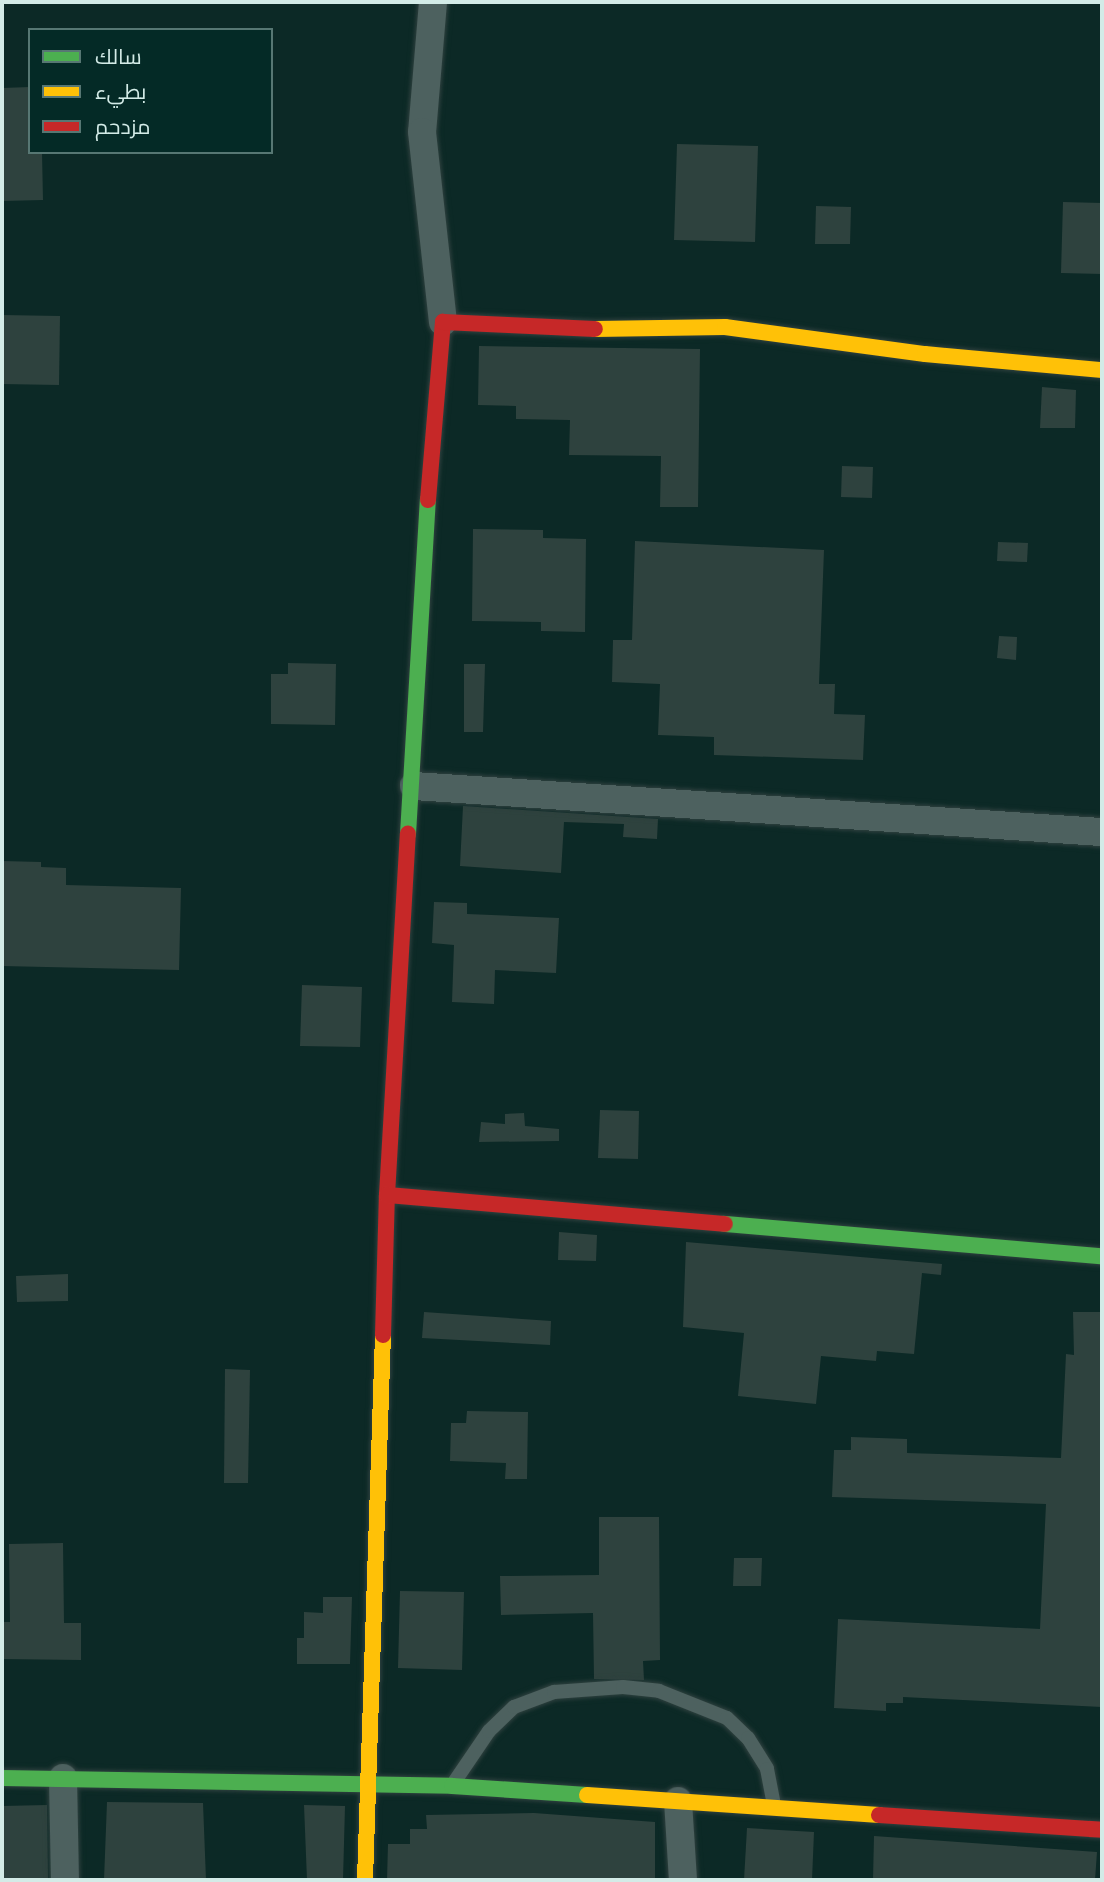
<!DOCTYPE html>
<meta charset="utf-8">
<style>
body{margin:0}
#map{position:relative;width:1104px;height:1882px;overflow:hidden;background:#0c2926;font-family:Bitter,Cairo,serif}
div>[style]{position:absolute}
.building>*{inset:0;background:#2e423e}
.roads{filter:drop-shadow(0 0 2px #2f413f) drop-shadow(0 0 2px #2f413f)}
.lane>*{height:14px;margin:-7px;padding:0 7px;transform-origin:7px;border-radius:7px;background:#4d615f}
.street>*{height:28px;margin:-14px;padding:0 14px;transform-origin:14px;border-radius:14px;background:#4d615f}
.fast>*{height:16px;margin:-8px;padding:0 8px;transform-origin:8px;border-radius:8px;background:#4caf50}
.slow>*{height:16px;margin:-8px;padding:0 8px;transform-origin:8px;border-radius:8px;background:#ffc107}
.jam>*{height:16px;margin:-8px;padding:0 8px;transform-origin:8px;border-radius:8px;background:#c62828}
span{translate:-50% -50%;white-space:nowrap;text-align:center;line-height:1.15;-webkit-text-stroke:5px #042a26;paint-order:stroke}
.frame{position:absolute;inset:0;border:4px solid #d3ebe7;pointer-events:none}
.legend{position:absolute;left:28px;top:28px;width:245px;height:126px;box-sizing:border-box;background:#042a26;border:2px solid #577773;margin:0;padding:9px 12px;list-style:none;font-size:21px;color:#d3ebe7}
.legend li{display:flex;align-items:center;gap:14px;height:35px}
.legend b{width:35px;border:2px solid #577773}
</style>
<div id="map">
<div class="building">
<div style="clip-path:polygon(30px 87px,30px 152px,42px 152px,43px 200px,2px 201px,2px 88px)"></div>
<div style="clip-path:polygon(677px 144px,758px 146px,755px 242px,674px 240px)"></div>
<div style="clip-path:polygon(1063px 202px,1102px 203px,1102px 274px,1061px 273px)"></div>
<div style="clip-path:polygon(816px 206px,851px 207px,850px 244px,815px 244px)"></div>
<div style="clip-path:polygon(2px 315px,60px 316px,59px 385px,2px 384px)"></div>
<div style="clip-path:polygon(479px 346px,700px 349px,698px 507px,660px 507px,661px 456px,569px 455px,570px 420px,516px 419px,516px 406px,478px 405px)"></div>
<div style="clip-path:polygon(1042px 387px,1076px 390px,1075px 428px,1040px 428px)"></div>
<div style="clip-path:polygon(842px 466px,873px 467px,872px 498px,841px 497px)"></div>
<div style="clip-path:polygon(473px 529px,543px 530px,543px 538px,586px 539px,585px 632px,541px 631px,541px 622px,472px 621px)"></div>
<div style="clip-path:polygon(635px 541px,824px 550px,819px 684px,835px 684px,834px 714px,865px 715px,863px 760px,714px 755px,714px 737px,658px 735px,660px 684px,612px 682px,613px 640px,632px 640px)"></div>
<div style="clip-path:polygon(998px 542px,1028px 543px,1027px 562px,997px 561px)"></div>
<div style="clip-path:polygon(999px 636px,1017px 637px,1016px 660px,997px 658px)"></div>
<div style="clip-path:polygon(288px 663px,336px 664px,335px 725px,271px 724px,271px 674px,288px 674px)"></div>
<div style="clip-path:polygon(464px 664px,485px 664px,483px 732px,464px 732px)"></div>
<div style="clip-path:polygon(463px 806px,658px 819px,657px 839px,623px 837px,624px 824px,564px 822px,561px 873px,460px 866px)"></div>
<div style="clip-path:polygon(2px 861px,41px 862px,41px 867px,66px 868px,66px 885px,181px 888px,179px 970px,2px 966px)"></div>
<div style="clip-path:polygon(434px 902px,467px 903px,467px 914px,559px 918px,556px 973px,495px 970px,494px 1004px,452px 1002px,454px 945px,432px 943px)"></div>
<div style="clip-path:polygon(302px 985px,362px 987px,360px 1047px,300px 1046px)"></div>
<div style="clip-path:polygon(600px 1110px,639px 1111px,638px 1159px,598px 1158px)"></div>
<div style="clip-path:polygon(524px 1113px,525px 1126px,559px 1129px,559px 1141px,479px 1142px,481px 1122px,505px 1124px,505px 1114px)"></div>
<div style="clip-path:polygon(559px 1232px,597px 1235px,596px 1261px,558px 1260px)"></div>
<div style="clip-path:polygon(686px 1242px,942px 1264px,941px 1275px,922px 1273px,914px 1354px,877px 1351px,876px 1361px,821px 1356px,816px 1404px,738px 1396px,744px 1333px,683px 1327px)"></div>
<div style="clip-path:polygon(68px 1274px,68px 1301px,17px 1302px,16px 1276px)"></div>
<div style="clip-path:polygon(424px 1312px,551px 1321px,550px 1345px,422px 1338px)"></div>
<div style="clip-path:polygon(1073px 1312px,1102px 1312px,1102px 1707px,903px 1697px,903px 1703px,886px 1703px,886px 1711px,834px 1708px,838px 1619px,1040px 1629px,1046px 1504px,832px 1497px,834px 1450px,851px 1450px,851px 1437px,907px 1439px,907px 1453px,1061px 1458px,1066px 1354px,1074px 1355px)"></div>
<div style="clip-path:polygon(225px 1369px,250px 1370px,248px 1483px,224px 1483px)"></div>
<div style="clip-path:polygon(467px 1411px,528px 1412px,527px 1479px,505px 1479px,506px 1463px,450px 1461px,451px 1423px,466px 1423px)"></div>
<div style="clip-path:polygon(599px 1517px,659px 1517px,660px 1660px,643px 1661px,644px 1680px,594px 1679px,593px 1613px,501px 1615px,500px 1576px,599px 1575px)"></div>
<div style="clip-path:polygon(63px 1543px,64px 1623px,81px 1623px,81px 1660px,2px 1659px,2px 1622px,10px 1622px,9px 1544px)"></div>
<div style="clip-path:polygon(734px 1558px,762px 1558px,761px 1586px,733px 1586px)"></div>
<div style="clip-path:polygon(400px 1591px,464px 1592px,462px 1670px,398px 1668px)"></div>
<div style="clip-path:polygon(323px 1597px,352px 1597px,350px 1664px,297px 1664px,297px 1638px,304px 1638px,304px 1612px,323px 1613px)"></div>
<div style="clip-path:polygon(107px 1802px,203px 1803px,206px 1880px,104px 1880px)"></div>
<div style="clip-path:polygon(47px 1805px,48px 1880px,2px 1880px,2px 1806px)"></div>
<div style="clip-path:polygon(304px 1805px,345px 1806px,343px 1880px,307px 1880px)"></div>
<div style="clip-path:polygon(534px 1813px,655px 1822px,655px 1880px,387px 1880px,388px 1844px,410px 1844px,410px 1829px,427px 1829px,426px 1815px)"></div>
<div style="clip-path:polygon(747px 1828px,814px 1832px,812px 1880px,744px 1880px)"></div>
<div style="clip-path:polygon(874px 1836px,1097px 1852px,1095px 1880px,873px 1880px)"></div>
</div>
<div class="roads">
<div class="lane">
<div style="left:455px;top:1781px;width:60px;rotate:-55.8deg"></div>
<div style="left:489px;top:1731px;width:35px;rotate:-44deg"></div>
<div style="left:514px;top:1707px;width:43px;rotate:-20.6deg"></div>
<div style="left:554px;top:1692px;width:69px;rotate:-4.1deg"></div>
<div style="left:623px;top:1687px;width:36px;rotate:6deg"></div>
<div style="left:659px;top:1691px;width:73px;rotate:21.7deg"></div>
<div style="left:727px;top:1718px;width:29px;rotate:44deg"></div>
<div style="left:748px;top:1738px;width:36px;rotate:58deg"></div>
<div style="left:767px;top:1769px;width:37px;rotate:79deg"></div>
</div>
<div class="street">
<div style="left:433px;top:2px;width:130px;rotate:94.8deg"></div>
<div style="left:422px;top:132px;width:191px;rotate:83.7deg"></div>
<div style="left:414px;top:786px;width:690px;rotate:3.83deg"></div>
<div style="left:63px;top:1778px;width:102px;rotate:88.9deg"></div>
<div style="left:678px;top:1801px;width:79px;rotate:86.4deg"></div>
</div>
<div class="fast">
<div style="left:408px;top:834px;width:335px;rotate:-86.6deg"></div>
<div style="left:725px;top:1224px;width:378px;rotate:4.9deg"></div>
<div style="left:2px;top:1778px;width:450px;rotate:1deg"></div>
<div style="left:452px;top:1786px;width:135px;rotate:3.8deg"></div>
</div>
<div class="slow">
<div style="left:595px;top:329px;width:130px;rotate:-0.9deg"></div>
<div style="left:725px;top:327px;width:202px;rotate:7.7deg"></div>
<div style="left:925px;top:354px;width:178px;rotate:5.2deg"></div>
<div style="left:587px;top:1795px;width:293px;rotate:3.9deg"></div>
<div style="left:365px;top:1880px;width:545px;rotate:-88.11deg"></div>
</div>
<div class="jam">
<div style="left:428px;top:500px;width:179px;rotate:-85.2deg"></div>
<div style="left:443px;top:322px;width:152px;rotate:2.6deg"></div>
<div style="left:387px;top:1195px;width:362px;rotate:-86.7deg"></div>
<div style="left:383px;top:1335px;width:140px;rotate:-88.4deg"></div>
<div style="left:387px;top:1195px;width:339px;rotate:4.9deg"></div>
<div style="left:879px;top:1815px;width:224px;rotate:3.8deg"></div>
</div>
</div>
<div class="frame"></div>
<ul class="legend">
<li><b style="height:9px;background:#4caf50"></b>سالك</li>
<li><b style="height:9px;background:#ffc107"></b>بطيء</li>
<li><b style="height:9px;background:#c62828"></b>مزدحم</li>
</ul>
</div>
